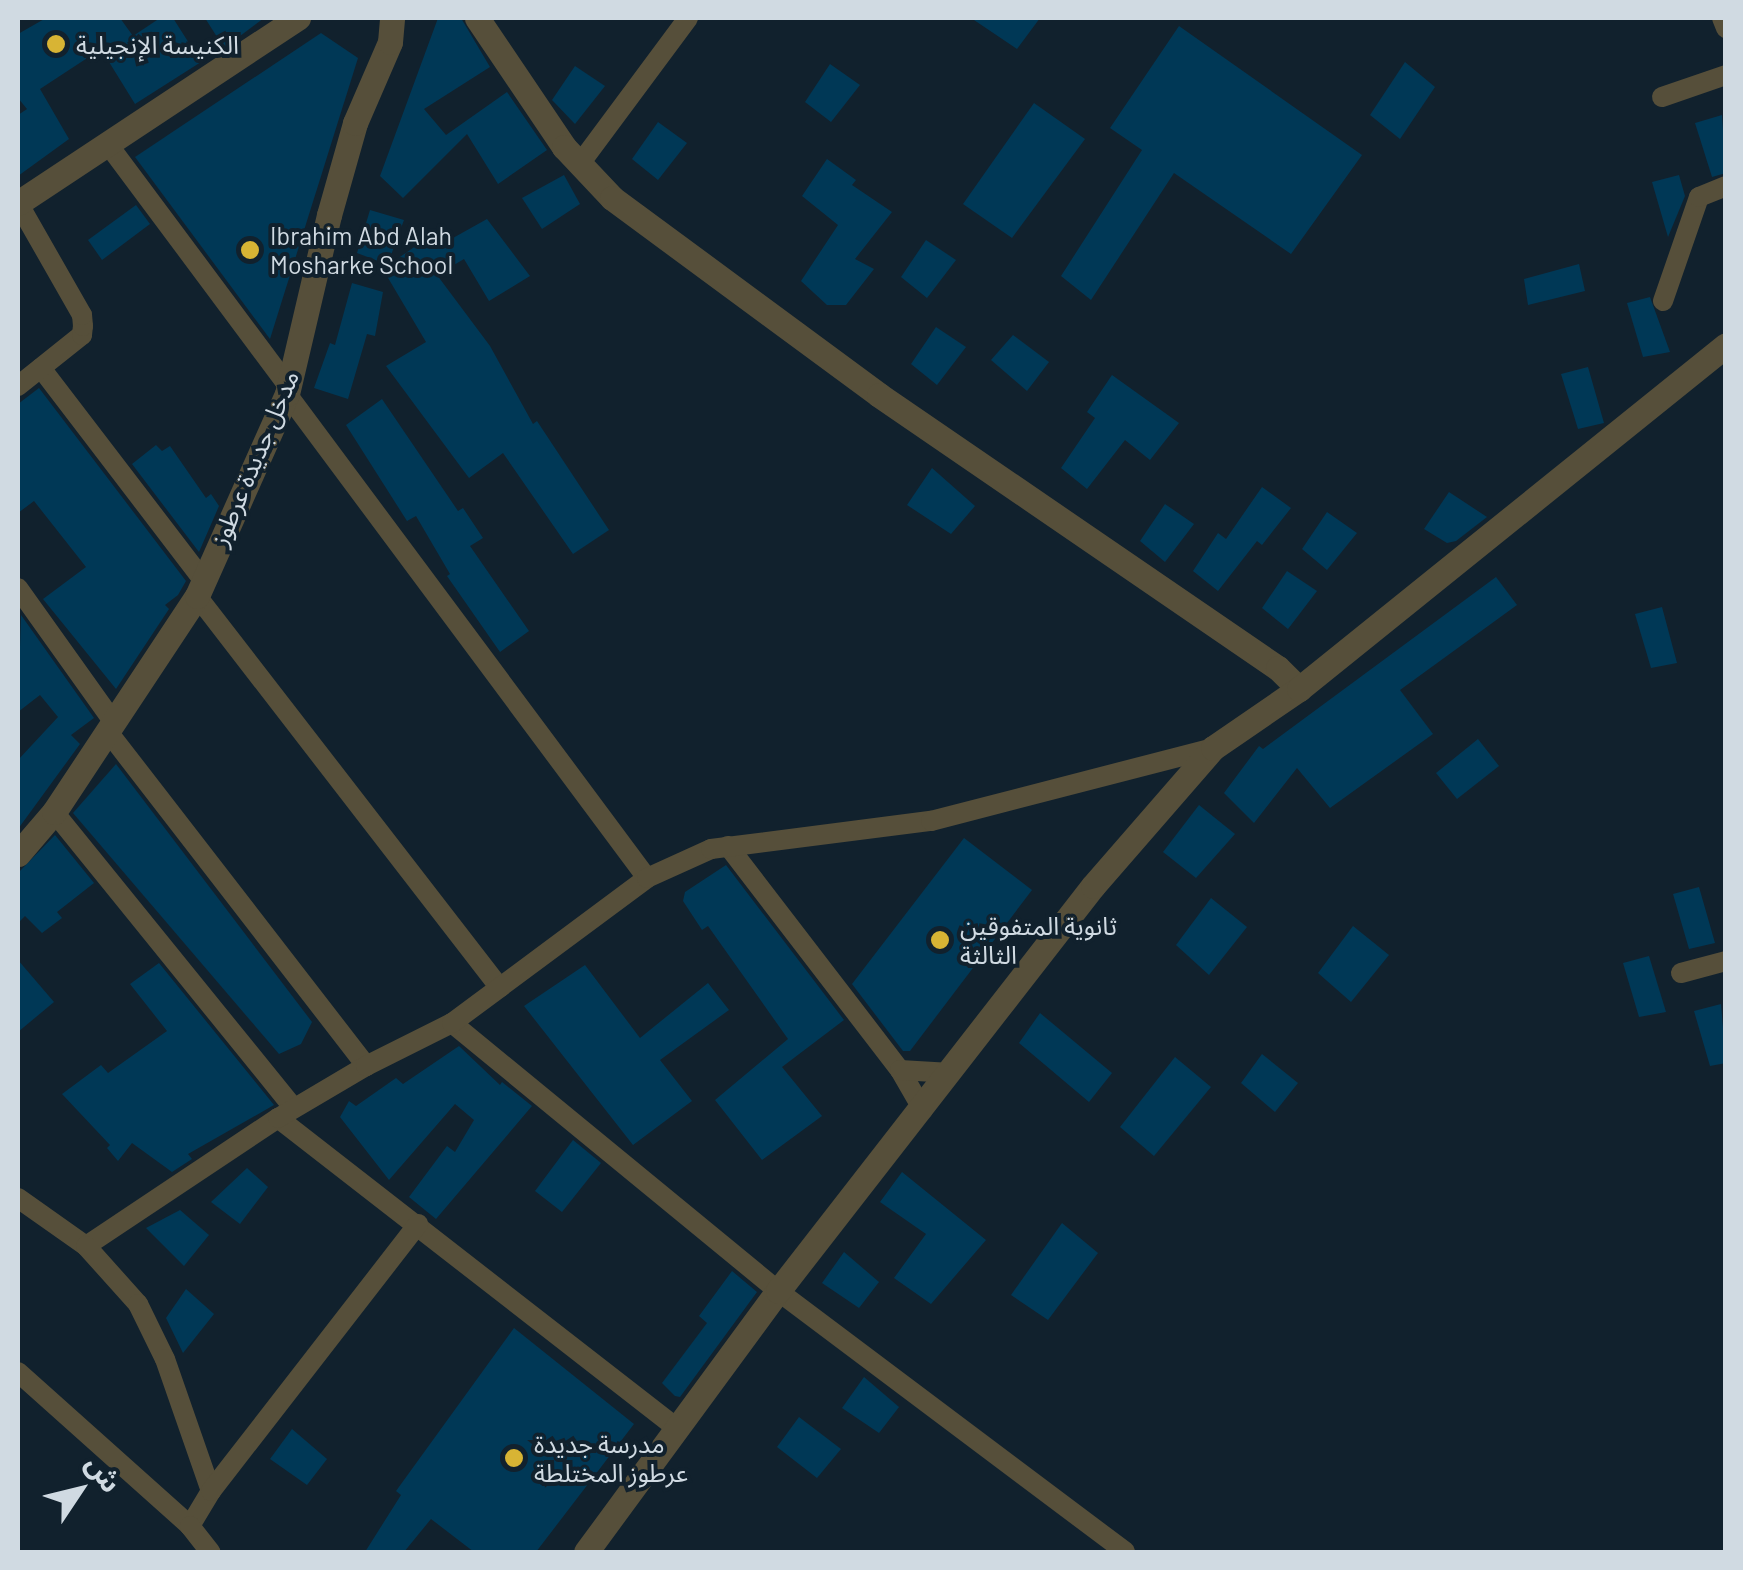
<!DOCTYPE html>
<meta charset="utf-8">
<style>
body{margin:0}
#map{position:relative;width:1743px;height:1570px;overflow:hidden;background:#11212d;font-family:Barlow,"Noto Sans Arabic",sans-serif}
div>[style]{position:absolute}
.building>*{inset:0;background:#003856}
.minor>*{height:20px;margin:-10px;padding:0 10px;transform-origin:10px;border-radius:10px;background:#564f3a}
.tertiary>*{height:25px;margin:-12.5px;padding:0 12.5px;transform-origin:12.5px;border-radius:12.5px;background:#564f3a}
.dots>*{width:28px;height:28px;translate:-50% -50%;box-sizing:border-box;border:5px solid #11212d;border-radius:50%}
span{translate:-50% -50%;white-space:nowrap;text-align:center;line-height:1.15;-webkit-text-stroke:8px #11212d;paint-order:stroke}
.poi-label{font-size:25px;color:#d0dae2}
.left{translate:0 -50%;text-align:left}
.street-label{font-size:25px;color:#d0dae2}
.frame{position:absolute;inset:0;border:20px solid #d0dae2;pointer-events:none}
.north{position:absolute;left:30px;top:1440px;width:100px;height:100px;-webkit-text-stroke:8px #11212d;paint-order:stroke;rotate:55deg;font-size:28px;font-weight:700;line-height:40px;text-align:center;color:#d0dae2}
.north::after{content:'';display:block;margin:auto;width:35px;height:45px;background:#d0dae2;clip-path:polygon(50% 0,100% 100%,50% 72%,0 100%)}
</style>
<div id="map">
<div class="building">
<div style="clip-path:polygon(46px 18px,120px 18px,133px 36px,160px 18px,173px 18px,201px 62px,135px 104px,101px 49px,40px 89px,69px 139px,18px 176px,18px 115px,27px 109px,18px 98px,18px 34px)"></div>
<div style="clip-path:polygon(205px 18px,264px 18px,224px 48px)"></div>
<div style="clip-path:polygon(438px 18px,461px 18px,490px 67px,424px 109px,446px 135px,507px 92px,547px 150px,498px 184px,467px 134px,403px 198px,380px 176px)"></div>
<div style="clip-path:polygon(971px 18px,1040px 18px,1017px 49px)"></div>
<div style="clip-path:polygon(1179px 26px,1362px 155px,1291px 254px,1174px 173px,1091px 300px,1061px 276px,1142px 150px,1110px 128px)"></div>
<div style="clip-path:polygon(321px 33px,358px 58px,270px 339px,135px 157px)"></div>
<div style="clip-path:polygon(1405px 62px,1435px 87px,1400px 139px,1370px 115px)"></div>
<div style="clip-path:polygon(830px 64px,860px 85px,831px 122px,805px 102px)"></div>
<div style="clip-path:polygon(575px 66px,605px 86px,575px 124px,552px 100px)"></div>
<div style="clip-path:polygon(1034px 103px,1085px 139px,1012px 238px,963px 204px)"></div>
<div style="clip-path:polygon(1722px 115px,1726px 173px,1712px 177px,1695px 123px)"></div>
<div style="clip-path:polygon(658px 122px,687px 143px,658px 180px,632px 159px)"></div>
<div style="clip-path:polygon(827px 159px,856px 180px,852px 185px,892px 212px,855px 259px,874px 269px,846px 305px,827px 305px,801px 281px,838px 225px,802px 196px)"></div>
<div style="clip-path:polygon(564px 175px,580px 204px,542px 229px,522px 198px)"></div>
<div style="clip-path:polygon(1679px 175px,1685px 196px,1668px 237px,1652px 182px)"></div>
<div style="clip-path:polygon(136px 205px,150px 224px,102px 260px,88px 240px)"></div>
<div style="clip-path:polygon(370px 210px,404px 220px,387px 266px,420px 243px,423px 248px,440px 236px,444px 243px,487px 219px,530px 276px,489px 301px,464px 259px,437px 275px,490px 346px,533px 424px,537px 421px,609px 530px,573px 554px,503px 453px,469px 478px,386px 366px,426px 342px,378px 261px,357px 253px)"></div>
<div style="clip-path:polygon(926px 240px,956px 260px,927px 298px,901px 277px)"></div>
<div style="clip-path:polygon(1579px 264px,1585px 291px,1528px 305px,1524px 279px)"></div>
<div style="clip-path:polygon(352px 283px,383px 292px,375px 336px,367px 334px,348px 399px,314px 388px,330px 343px,335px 345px)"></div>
<div style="clip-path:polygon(1650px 297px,1670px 352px,1643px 357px,1627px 303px)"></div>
<div style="clip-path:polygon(936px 327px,966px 347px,937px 385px,911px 364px)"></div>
<div style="clip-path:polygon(1013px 335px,1049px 362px,1027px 391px,991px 360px)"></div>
<div style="clip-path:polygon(1588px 367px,1604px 423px,1578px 429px,1561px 374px)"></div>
<div style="clip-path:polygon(1112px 375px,1179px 423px,1150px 460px,1125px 440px,1087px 489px,1061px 468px,1095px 418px,1087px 412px)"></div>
<div style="clip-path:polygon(39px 388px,186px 581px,178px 595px,165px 605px,169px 609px,116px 689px,43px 599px,86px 567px,34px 501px,18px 513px,18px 404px)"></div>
<div style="clip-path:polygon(382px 399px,458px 511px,463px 508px,483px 538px,470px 546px,529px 631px,500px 652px,447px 576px,450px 574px,416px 516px,407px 521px,346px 425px)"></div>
<div style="clip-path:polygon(156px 445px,162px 451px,170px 446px,206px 498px,211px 494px,219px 506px,199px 552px,132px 464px)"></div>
<div style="clip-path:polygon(932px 468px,975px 506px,951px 534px,907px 505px)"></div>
<div style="clip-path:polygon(1262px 487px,1291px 508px,1262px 545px,1257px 541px,1218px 591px,1193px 571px,1218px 533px,1226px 539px)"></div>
<div style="clip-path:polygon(1449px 492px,1487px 517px,1456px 541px,1447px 543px,1424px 529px)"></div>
<div style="clip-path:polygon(1165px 504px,1194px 524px,1165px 562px,1140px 541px)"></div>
<div style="clip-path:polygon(1327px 512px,1357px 533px,1327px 570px,1302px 549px)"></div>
<div style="clip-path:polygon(1287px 571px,1317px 591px,1288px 629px,1262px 608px)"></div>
<div style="clip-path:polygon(1496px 577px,1517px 605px,1400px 690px,1433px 734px,1330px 808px,1297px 768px,1254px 823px,1224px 793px,1259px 746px,1263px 749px)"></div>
<div style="clip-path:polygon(1662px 607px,1677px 663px,1651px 668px,1635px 614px)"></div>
<div style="clip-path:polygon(21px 615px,94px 718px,71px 735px,80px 744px,18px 829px,18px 760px,58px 717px,40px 695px,18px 712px)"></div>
<div style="clip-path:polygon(1478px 739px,1499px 766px,1457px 799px,1436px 773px)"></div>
<div style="clip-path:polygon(116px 764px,312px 1022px,301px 1044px,279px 1054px,73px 813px)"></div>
<div style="clip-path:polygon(1199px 805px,1235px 834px,1196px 878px,1163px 852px)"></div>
<div style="clip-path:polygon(55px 835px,94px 883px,57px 912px,62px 918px,42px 933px,25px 916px,18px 923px,18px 873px)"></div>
<div style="clip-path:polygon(964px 838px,1032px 890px,910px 1051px,903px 1051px,852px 984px)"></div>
<div style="clip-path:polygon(726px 865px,844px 1020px,782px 1067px,822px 1116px,762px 1160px,715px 1100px,788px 1039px,708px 926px,702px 930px,683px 901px,685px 892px)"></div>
<div style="clip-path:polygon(1699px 887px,1715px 943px,1689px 949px,1673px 894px)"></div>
<div style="clip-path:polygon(1211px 898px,1247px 927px,1209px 975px,1176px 945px)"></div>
<div style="clip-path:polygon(1353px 926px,1389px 955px,1351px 1002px,1318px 973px)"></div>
<div style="clip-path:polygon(1649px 956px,1666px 1012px,1639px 1017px,1623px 963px)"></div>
<div style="clip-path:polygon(18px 960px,54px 1002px,18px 1032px)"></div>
<div style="clip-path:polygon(159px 963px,274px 1105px,188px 1154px,192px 1159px,172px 1172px,132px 1143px,118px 1161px,107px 1148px,110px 1145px,62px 1094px,101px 1065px,108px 1073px,167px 1031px,130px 984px)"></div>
<div style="clip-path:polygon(585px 965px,640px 1038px,708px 983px,729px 1010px,660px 1060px,692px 1101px,633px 1145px,524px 1006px)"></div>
<div style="clip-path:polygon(1721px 1004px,1726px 1063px,1710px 1066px,1694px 1011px)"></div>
<div style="clip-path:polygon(1040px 1013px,1112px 1073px,1089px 1102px,1019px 1043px)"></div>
<div style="clip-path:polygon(459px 1046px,500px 1085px,502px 1082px,532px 1106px,436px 1219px,409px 1197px,447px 1146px,455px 1152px,474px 1120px,455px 1104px,389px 1180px,340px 1117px,349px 1101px,356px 1106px,396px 1078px,403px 1084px)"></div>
<div style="clip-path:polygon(1262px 1054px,1298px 1083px,1275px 1112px,1241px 1083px)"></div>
<div style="clip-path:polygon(1175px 1057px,1211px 1087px,1154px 1156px,1120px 1127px)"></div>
<div style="clip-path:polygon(573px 1140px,601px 1163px,562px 1212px,535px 1191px)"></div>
<div style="clip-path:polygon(247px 1168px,268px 1187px,240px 1224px,211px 1202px)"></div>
<div style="clip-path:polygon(902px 1172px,986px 1240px,931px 1304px,894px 1278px,926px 1234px,880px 1202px)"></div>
<div style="clip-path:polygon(180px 1210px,209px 1235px,184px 1266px,146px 1228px)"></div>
<div style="clip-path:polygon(1062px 1223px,1098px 1253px,1048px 1320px,1011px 1295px)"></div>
<div style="clip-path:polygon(844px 1252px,879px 1282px,859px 1308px,822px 1283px)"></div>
<div style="clip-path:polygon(732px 1271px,757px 1292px,680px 1397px,675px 1396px,662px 1383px,707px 1323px,699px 1316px)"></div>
<div style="clip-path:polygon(186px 1289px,214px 1314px,183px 1353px,166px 1318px)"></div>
<div style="clip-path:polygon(514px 1328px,634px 1424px,536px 1552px,474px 1552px,431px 1519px,404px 1552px,365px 1552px,401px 1495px,396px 1491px)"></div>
<div style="clip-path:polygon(864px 1377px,899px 1407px,879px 1433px,842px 1408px)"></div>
<div style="clip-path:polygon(799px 1417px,841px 1449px,817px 1478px,777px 1447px)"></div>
<div style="clip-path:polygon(292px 1429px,327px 1459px,307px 1485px,270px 1459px)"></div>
</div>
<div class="minor">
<div style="left:1722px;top:18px;width:11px;rotate:68deg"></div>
<div style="left:1662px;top:97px;width:68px;rotate:-19deg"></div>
<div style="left:107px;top:143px;width:304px;rotate:53.3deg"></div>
<div style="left:579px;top:165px;width:183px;rotate:-53.4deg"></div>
<div style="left:1663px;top:301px;width:110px;rotate:-70.9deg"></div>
<div style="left:1699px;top:197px;width:29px;rotate:-22deg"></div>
<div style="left:41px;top:368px;width:267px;rotate:52.6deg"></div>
<div style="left:18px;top:386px;width:82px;rotate:-38.6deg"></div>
<div style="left:82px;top:335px;width:9px;rotate:-84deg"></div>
<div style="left:83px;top:326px;width:11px;rotate:-95deg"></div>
<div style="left:82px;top:315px;width:129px;rotate:-119.7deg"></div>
<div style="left:287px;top:394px;width:603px;rotate:53.36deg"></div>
<div style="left:18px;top:588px;width:167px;rotate:54.5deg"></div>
<div style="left:197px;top:596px;width:495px;rotate:52.3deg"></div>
<div style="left:109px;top:733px;width:421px;rotate:52.3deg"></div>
<div style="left:54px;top:812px;width:381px;rotate:51deg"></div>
<div style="left:728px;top:846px;width:282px;rotate:52.5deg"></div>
<div style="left:900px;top:1070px;width:46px;rotate:60.1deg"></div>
<div style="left:1681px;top:973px;width:47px;rotate:-14.9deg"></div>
<div style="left:452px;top:1023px;width:422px;rotate:39.4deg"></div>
<div style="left:778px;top:1291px;width:434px;rotate:36.9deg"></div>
<div style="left:900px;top:1070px;width:51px;rotate:3.4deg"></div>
<div style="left:278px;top:1118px;width:507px;rotate:37.87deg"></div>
<div style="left:18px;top:1198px;width:83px;rotate:35.2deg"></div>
<div style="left:86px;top:1246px;width:231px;rotate:-33.7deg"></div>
<div style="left:278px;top:1118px;width:102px;rotate:-30.6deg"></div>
<div style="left:366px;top:1066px;width:96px;rotate:-26.6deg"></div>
<div style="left:452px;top:1023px;width:243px;rotate:-36.6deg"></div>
<div style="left:647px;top:878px;width:70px;rotate:-24.4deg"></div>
<div style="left:711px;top:849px;width:222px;rotate:-7.3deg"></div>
<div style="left:931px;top:821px;width:291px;rotate:-14.5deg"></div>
<div style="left:86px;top:1246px;width:78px;rotate:48.1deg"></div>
<div style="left:138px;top:1304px;width:61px;rotate:63.9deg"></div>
<div style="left:165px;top:1359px;width:140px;rotate:70.8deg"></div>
<div style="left:211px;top:1491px;width:41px;rotate:121deg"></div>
<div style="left:18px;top:1372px;width:231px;rotate:41.8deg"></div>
<div style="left:190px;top:1526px;width:33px;rotate:52deg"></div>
<div style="left:211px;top:1491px;width:338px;rotate:-52.2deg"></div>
</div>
<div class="tertiary">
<div style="left:477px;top:18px;width:156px;rotate:56deg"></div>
<div style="left:564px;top:147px;width:70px;rotate:46.7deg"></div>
<div style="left:612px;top:198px;width:332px;rotate:36.4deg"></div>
<div style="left:879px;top:395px;width:483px;rotate:34.4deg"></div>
<div style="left:1278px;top:668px;width:30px;rotate:45deg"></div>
<div style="left:18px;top:203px;width:336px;rotate:-33.5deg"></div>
<div style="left:18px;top:854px;width:55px;rotate:-49.4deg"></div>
<div style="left:54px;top:812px;width:259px;rotate:-56.5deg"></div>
<div style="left:197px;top:596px;width:221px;rotate:-66deg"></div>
<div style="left:287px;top:394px;width:184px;rotate:-76.8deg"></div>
<div style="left:329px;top:215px;width:96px;rotate:-74.2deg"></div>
<div style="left:355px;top:123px;width:88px;rotate:-66.6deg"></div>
<div style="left:390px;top:42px;width:24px;rotate:-85deg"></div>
<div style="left:586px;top:1552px;width:324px;rotate:-53.7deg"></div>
<div style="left:778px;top:1291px;width:513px;rotate:-52.13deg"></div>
<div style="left:1093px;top:886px;width:183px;rotate:-49deg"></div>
<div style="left:1213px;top:748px;width:104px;rotate:-34.5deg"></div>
<div style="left:1299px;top:689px;width:548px;rotate:-38.86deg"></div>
</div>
<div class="dots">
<div style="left:56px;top:44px;background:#d8b434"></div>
<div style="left:250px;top:250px;background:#d8b434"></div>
<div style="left:940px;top:940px;background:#d8b434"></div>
<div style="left:514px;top:1458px;background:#d8b434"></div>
</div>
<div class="poi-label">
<span class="left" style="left:76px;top:44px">الكنيسة الإنجيلية</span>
<span class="left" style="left:270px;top:250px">Ibrahim Abd Alah<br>Mosharke School</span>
<span class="left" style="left:960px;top:940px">ثانوية المتفوقين<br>الثالثة</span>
<span class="left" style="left:534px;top:1458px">مدرسة جديدة<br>عرطوز المختلطة</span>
</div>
<div class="street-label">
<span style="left:254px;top:458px;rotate:-67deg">مدخل جديدة عرطوز</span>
</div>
<div class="frame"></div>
<div class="north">ش</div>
</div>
